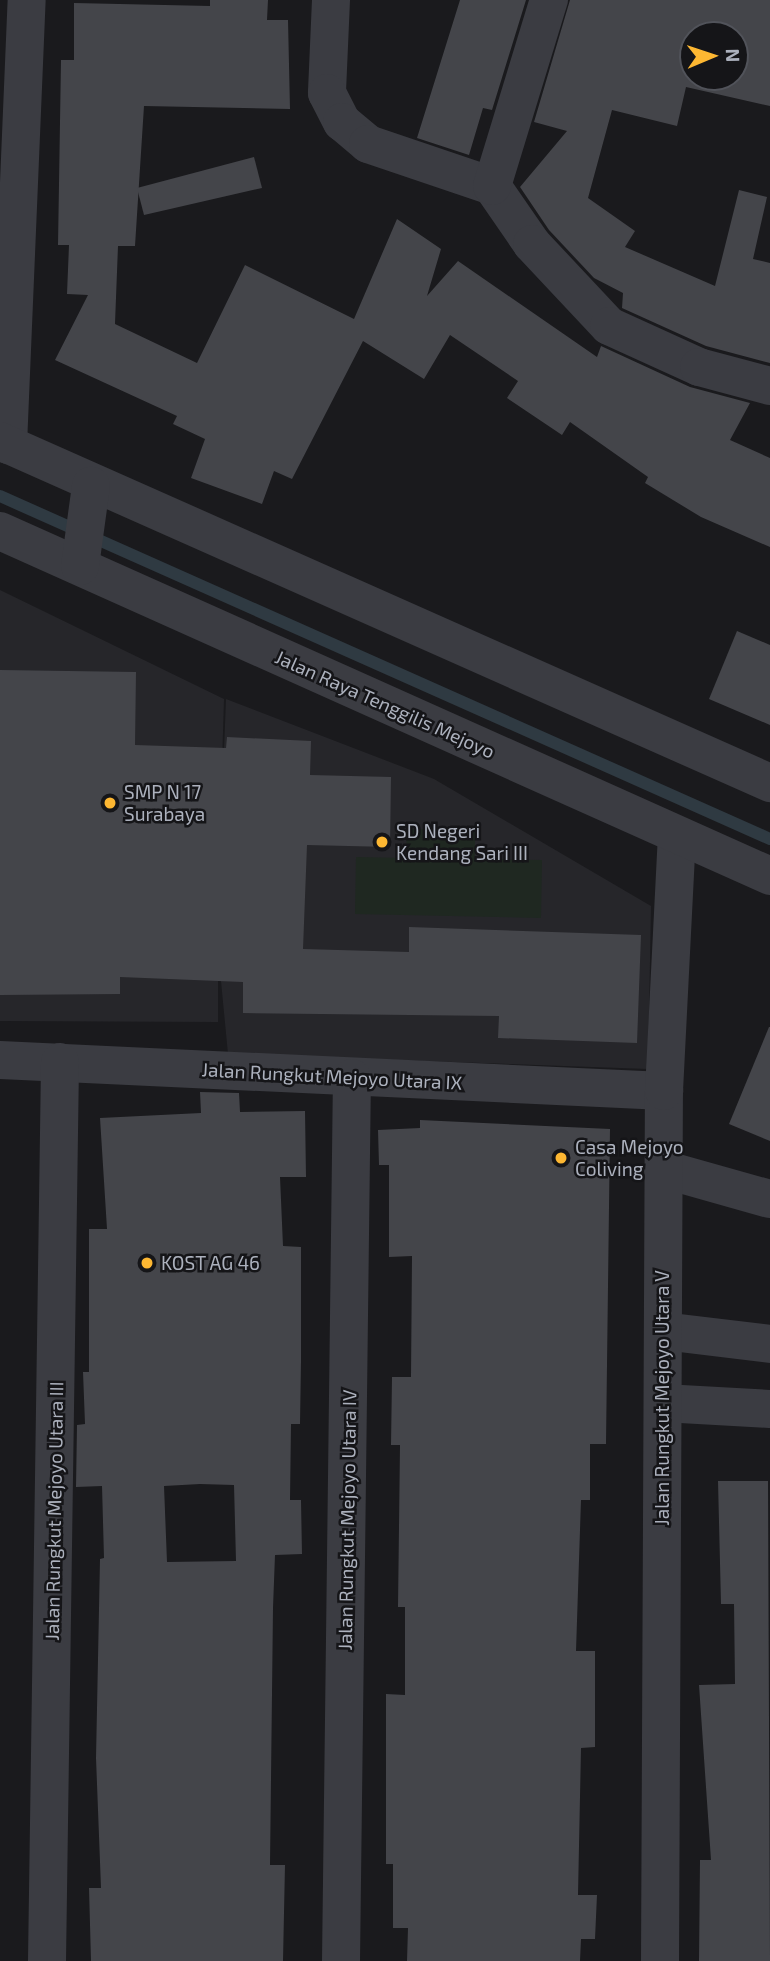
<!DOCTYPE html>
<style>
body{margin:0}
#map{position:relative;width:770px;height:1961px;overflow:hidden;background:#1a1a1d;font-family:"Exo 2",sans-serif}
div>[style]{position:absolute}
.built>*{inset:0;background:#26262a}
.green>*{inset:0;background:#1f2821}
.stream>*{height:12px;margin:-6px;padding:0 6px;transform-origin:6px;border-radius:6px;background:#2f3a42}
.building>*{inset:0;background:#44454a}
.minor>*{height:38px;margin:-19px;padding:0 19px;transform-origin:19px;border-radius:19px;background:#3b3c42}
.tertiary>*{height:38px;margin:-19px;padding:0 19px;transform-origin:19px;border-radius:19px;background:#3b3c42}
.dots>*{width:19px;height:19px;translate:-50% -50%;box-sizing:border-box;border:4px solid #151518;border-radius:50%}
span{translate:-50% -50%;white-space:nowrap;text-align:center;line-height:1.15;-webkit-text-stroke:5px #151518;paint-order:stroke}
.street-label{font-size:19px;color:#acb1bd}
.poi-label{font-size:19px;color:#acb1bd}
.left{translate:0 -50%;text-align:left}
.north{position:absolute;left:679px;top:21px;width:70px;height:70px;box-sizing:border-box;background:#151518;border:2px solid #51535a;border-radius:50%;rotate:88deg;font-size:19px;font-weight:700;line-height:28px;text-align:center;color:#acb1bd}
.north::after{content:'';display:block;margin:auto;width:24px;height:32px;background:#fdb732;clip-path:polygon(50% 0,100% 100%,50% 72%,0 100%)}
</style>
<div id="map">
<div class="built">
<div style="clip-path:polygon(0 590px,224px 699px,217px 931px,226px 699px,434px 779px,651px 906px,648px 1069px,228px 1054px,218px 950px,218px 1022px,0 1021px)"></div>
</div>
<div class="green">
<div style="clip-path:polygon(407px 829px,475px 830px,475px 859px,542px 860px,541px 918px,355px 914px,356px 857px,406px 858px)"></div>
</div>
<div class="stream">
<div style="left:0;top:496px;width:843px;rotate:24.01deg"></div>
</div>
<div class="building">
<div style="clip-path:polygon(210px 0,268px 0,267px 20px,288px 20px,290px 109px,144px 106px,135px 246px,118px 246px,115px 324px,197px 363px,245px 265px,354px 319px,397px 219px,441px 249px,427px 296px,458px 261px,597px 357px,601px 346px,690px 387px,750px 403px,730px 440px,770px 458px,770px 547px,701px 517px,645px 483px,648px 477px,570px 422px,562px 435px,507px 398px,518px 381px,450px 335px,424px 379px,363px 341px,292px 479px,274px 471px,262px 504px,191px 478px,205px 439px,173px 424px,177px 416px,55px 360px,88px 295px,67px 294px,69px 245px,58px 245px,61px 60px,74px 60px,74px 3px,210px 6px)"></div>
<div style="clip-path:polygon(460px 0,526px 0,492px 110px,483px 108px,469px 155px,417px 138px)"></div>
<div style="clip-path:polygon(evenodd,570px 0,770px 0,770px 106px,686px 87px,677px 126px,612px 110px,588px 198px,635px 231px,625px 247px,715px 286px,739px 190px,767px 197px,753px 259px,770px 263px,770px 363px,706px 346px,622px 308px,623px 293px,594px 278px,549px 230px,520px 187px,567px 131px,534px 122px,570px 0,693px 35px,735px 35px,735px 77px,693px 77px,693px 35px)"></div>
<div style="clip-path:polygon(254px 157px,262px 188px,144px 215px,137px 188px)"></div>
<div style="clip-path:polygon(737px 631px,770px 645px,770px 725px,709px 699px)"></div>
<div style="clip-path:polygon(0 670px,136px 672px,135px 745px,226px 748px,227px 737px,311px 741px,310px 775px,391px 777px,390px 847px,307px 845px,303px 949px,409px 952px,409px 927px,641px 935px,637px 1043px,498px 1038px,499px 1016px,243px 1013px,243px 982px,120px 977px,120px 994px,0 995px)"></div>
<div style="clip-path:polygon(769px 1027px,770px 1027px,770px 1141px,729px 1124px)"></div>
<div style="clip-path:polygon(evenodd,200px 1092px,239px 1093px,240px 1112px,305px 1111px,306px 1177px,280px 1177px,283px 1246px,301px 1247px,301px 1361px,300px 1424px,291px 1424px,290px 1500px,301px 1500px,302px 1554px,275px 1555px,273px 1608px,270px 1865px,285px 1865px,283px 1961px,91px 1961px,89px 1888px,101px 1888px,96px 1758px,100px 1559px,104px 1558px,102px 1486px,76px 1487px,77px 1425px,85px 1424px,83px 1372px,89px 1372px,89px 1229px,107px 1229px,100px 1118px,201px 1113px,200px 1092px,200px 1484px,234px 1485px,236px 1561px,167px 1562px,164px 1486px,200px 1484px)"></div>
<div style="clip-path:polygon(420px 1120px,610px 1129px,606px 1444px,590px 1444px,590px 1500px,581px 1500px,576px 1651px,595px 1651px,595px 1747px,581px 1748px,578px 1895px,597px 1895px,595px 1939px,581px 1939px,580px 1961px,407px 1961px,408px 1928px,393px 1928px,393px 1864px,386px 1864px,386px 1694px,405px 1695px,405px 1607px,398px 1607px,400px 1445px,391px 1445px,392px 1377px,411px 1377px,412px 1256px,389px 1257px,389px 1165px,379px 1165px,378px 1130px,420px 1128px)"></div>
<div style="clip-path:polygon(718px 1481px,768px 1481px,770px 1961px,699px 1961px,700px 1860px,711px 1860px,699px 1685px,735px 1684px,734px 1604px,721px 1604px)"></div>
</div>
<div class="minor">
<div style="left:331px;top:0;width:93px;rotate:92.5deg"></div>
<div style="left:327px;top:93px;width:33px;rotate:63deg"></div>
<div style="left:342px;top:122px;width:34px;rotate:40deg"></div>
<div style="left:368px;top:144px;width:131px;rotate:18.7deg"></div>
<div style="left:492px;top:186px;width:70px;rotate:55.4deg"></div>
<div style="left:532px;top:244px;width:112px;rotate:46.8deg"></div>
<div style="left:609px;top:326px;width:99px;rotate:24.5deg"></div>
<div style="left:699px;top:367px;width:73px;rotate:15deg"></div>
<div style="left:492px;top:186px;width:195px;rotate:-73deg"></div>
<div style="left:8px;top:445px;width:445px;rotate:-87.6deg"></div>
<div style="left:0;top:1060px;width:665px;rotate:2.67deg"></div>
<div style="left:663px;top:1169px;width:111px;rotate:15.7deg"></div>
<div style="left:663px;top:1331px;width:108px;rotate:6.9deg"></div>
<div style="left:663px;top:1403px;width:107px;rotate:3.2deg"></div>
<div style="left:47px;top:1961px;width:899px;rotate:-89.17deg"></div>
<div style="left:341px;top:1961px;width:883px;rotate:-89.29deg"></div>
<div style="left:660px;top:1961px;width:870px;rotate:-89.74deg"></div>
<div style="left:664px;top:1091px;width:256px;rotate:-87.1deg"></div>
</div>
<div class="tertiary">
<div style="left:0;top:441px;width:843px;rotate:23.95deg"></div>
<div style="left:0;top:531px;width:844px;rotate:24.13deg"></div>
<div style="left:80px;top:566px;width:81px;rotate:-82.2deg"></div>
</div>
<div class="dots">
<div style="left:110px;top:803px;background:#fdb732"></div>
<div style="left:382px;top:842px;background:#fdb732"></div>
<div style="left:561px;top:1158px;background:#fdb732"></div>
<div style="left:147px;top:1263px;background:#fdb732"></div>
</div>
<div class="street-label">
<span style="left:385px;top:704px;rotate:24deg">Jalan Raya Tenggilis Mejoyo</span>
<span style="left:332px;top:1076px;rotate:3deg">Jalan Rungkut Mejoyo Utara IX</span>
<span style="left:662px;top:1398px;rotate:-90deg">Jalan Rungkut Mejoyo Utara V</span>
<span style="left:54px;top:1511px;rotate:-89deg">Jalan Rungkut Mejoyo Utara III</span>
<span style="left:347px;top:1520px;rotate:-89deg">Jalan Rungkut Mejoyo Utara IV</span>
</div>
<div class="poi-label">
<span class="left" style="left:124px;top:803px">SMP N 17<br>Surabaya</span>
<span class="left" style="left:396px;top:842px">SD Negeri<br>Kendang Sari III</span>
<span class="left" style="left:575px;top:1158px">Casa Mejoyo<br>Coliving</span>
<span class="left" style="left:161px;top:1263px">KOST AG 46</span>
</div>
<div class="north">N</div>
</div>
